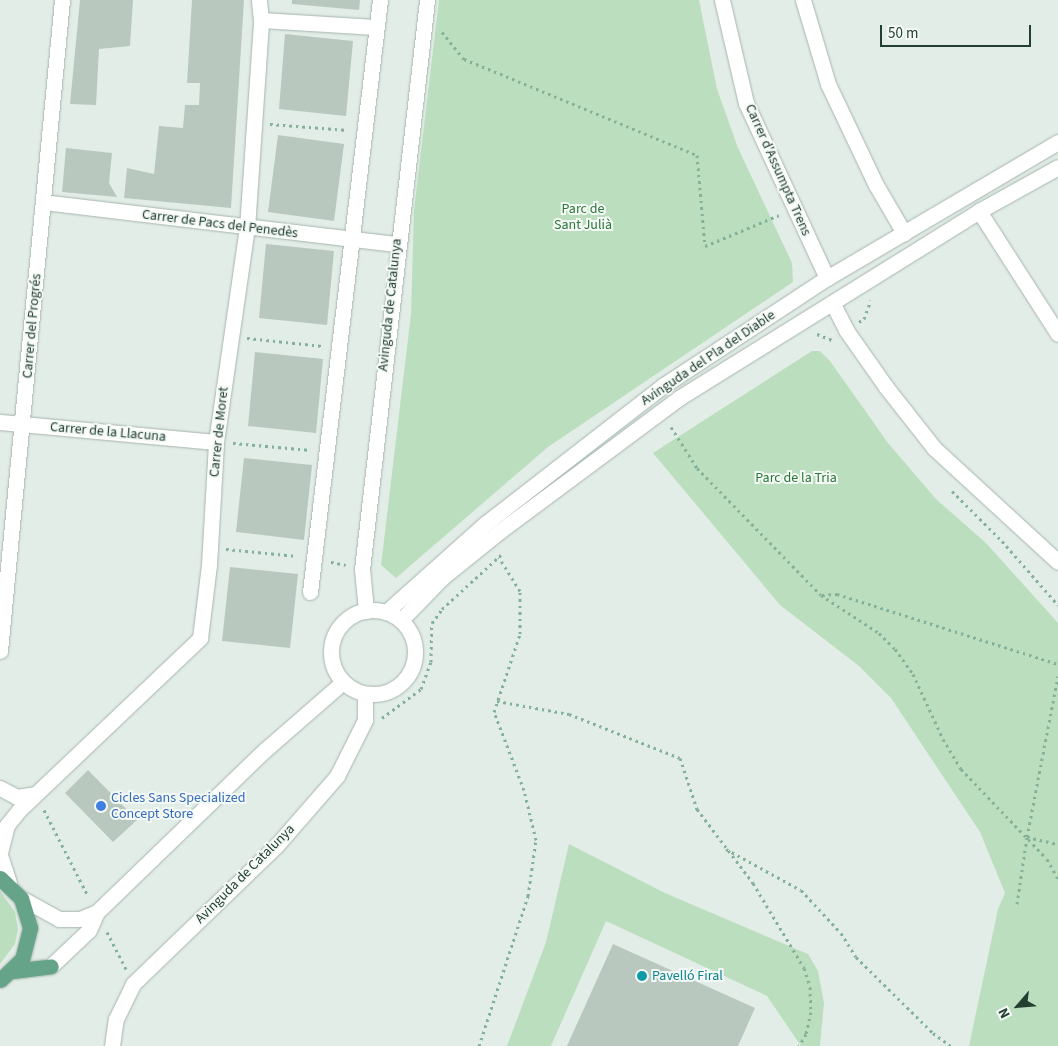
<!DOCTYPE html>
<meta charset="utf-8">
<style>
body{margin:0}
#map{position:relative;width:1058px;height:1046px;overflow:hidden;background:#e3ede7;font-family:"Source Sans 3",sans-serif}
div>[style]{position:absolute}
.green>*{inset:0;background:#bbdfbe}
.building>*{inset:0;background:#b8c8bf}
.path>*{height:3px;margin-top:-1.5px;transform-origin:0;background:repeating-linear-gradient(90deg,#83b19a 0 2.5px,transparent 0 6.5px)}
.roads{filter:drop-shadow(0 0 1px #a5b5ad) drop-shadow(0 0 1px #a5b5ad)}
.minor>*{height:15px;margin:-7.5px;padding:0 7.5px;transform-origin:7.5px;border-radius:7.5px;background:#fff}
.minor>.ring{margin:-7.5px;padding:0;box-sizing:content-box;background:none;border:15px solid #fff;border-radius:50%}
.major>*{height:15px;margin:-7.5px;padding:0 7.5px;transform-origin:7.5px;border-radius:7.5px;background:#66a489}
.dots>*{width:14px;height:14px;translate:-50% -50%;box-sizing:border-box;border:2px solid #f4f9f5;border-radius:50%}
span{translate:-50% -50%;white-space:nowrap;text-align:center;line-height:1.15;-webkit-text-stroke:4px #f4f9f5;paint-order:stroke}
.street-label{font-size:14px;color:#223f32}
.park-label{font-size:14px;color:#2b773a}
.shop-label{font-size:14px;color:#366cbe}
.left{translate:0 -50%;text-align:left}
.culture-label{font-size:14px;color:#0d838f}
.north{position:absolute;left:993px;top:981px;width:50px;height:50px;-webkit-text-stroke:4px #f4f9f5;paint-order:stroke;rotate:243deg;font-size:14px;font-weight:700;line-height:20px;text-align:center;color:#223f32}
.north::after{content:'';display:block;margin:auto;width:18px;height:22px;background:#223f32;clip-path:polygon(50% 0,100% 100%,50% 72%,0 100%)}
.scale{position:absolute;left:880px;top:25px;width:151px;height:22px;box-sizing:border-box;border:2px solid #223f32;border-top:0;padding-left:6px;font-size:15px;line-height:18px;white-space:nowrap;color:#223f32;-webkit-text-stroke:4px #f4f9f5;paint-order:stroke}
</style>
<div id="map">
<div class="green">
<div style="clip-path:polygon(439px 0,699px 0,717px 89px,738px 148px,792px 263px,793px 282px,548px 447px,396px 578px,381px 565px,411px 314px,414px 210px)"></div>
<div style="clip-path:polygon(812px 351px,820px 351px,830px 361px,888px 443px,936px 499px,986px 543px,1058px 623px,1058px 1046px,969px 1046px,998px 909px,1005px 893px,980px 832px,891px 698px,859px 666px,780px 605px,653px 453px)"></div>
<div style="clip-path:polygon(569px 844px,665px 893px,808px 954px,818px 971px,824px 1003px,820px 1046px,801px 1046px,767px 996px,606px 921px,551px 1046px,507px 1046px,546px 942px)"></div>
<div style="clip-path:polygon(0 891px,15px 912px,18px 929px,15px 944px,0 964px)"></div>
</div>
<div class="building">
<div style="clip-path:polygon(80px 0,133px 0,130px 46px,99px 49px,96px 105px,70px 104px)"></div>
<div style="clip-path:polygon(192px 0,244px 0,231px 208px,124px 198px,127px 168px,154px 174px,159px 126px,183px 128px,185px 105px,199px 105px,200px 83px,187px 83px)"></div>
<div style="clip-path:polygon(292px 0,360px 0,359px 10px,292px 4px)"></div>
<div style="clip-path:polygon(285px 34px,353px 41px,346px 116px,279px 109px)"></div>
<div style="clip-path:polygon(278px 135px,344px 144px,334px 221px,268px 212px)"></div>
<div style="clip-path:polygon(66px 148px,112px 153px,109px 183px,117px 197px,62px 192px)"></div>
<div style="clip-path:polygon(266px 244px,334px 251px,327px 325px,259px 318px)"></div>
<div style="clip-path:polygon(255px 352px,323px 359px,316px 433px,248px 426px)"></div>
<div style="clip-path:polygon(244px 458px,312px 465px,304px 540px,236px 532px)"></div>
<div style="clip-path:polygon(230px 567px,298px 574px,290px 648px,222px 641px)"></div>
<div style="clip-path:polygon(88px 770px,137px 820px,113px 842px,65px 793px)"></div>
<div style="clip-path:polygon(613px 944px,755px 1008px,738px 1046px,567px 1046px)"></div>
</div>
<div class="path">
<div style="left:442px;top:32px;width:35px;rotate:51deg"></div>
<div style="left:464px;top:59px;width:252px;rotate:22.4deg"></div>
<div style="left:697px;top:155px;width:91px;rotate:85deg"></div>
<div style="left:705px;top:246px;width:80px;rotate:-22.7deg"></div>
<div style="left:270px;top:124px;width:78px;rotate:4.4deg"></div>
<div style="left:859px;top:322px;width:6px;rotate:-31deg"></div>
<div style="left:864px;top:319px;width:20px;rotate:-70deg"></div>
<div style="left:817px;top:334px;width:16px;rotate:22deg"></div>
<div style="left:247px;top:338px;width:76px;rotate:6deg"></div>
<div style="left:671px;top:427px;width:49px;rotate:57.6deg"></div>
<div style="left:697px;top:468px;width:177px;rotate:45.7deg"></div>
<div style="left:821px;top:595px;width:69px;rotate:33.2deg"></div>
<div style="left:879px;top:633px;width:23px;rotate:45deg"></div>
<div style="left:895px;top:649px;width:31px;rotate:54deg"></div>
<div style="left:913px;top:674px;width:72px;rotate:65.2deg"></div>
<div style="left:943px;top:739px;width:35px;rotate:59deg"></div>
<div style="left:961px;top:769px;width:124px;rotate:46.3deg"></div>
<div style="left:1047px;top:859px;width:23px;rotate:61deg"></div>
<div style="left:233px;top:443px;width:78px;rotate:5.1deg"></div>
<div style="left:952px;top:491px;width:71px;rotate:45deg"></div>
<div style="left:1002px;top:541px;width:85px;rotate:48.8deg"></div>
<div style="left:226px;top:549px;width:71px;rotate:5.6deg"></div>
<div style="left:331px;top:562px;width:15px;rotate:11deg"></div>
<div style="left:822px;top:595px;width:15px;rotate:-4deg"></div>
<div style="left:837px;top:594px;width:232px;rotate:17.6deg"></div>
<div style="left:497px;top:701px;width:73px;rotate:10.2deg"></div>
<div style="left:569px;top:714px;width:119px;rotate:21.6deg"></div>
<div style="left:680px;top:758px;width:54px;rotate:71.6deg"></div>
<div style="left:697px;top:809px;width:93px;rotate:52.9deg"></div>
<div style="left:753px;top:883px;width:99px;rotate:59deg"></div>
<div style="left:804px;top:968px;width:20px;rotate:72deg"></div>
<div style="left:810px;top:987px;width:25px;rotate:88deg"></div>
<div style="left:811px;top:1012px;width:23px;rotate:103deg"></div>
<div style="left:806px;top:1034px;width:14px;rotate:120deg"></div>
<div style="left:382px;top:718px;width:49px;rotate:-36.6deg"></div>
<div style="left:421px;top:689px;width:29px;rotate:-70deg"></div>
<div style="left:431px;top:662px;width:39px;rotate:-89deg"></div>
<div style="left:432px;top:623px;width:17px;rotate:-54deg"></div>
<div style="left:442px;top:609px;width:80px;rotate:-42.5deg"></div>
<div style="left:44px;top:810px;width:97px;rotate:62.9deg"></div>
<div style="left:1027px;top:837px;width:32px;rotate:13deg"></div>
<div style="left:726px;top:849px;width:85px;rotate:28.7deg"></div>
<div style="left:801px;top:890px;width:59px;rotate:47.1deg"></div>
<div style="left:841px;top:933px;width:28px;rotate:58deg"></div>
<div style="left:856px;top:957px;width:108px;rotate:44.6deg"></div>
<div style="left:933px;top:1033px;width:22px;rotate:36deg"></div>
<div style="left:1017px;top:904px;width:68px;rotate:-81.5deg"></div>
<div style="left:1027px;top:837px;width:164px;rotate:-79.1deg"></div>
<div style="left:107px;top:932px;width:42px;rotate:62.8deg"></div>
<div style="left:479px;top:1046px;width:158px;rotate:-71.9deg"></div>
<div style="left:528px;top:896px;width:57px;rotate:-81.9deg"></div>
<div style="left:536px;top:840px;width:51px;rotate:-103.5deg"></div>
<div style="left:524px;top:790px;width:84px;rotate:-111deg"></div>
<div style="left:494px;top:712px;width:82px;rotate:-71.6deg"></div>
<div style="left:520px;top:634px;width:43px;rotate:-90deg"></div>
<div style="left:520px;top:591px;width:40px;rotate:-122deg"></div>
</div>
<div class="roads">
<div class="minor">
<div style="left:722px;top:0;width:106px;rotate:76.9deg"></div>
<div style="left:746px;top:103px;width:193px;rotate:65.2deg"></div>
<div style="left:803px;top:0;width:88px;rotate:73.4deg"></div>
<div style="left:828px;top:84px;width:112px;rotate:64.6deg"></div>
<div style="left:876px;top:185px;width:56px;rotate:59.7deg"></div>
<div style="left:261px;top:20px;width:115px;rotate:3.5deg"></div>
<div style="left:43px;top:202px;width:356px;rotate:6.8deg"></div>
<div style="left:979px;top:211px;width:146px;rotate:57.3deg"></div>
<div style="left:833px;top:304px;width:29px;rotate:63deg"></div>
<div style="left:846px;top:330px;width:70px;rotate:54.9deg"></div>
<div style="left:886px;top:387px;width:78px;rotate:51.8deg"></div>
<div style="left:934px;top:448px;width:168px;rotate:42.6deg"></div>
<div style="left:0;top:422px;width:217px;rotate:5.3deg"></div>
<div style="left:310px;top:592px;width:596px;rotate:-83.26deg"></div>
<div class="ring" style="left:331px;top:610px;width:69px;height:69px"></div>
<div style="left:366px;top:611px;width:42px;rotate:-95.4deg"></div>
<div style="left:362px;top:569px;width:573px;rotate:-83.48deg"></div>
<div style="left:386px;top:612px;width:134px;rotate:-41.7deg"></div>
<div style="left:486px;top:523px;width:225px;rotate:-37.8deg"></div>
<div style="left:664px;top:385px;width:195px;rotate:-33.3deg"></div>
<div style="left:827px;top:278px;width:268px;rotate:-30.5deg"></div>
<div style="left:401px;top:620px;width:60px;rotate:-45.7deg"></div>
<div style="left:443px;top:577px;width:73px;rotate:-38.9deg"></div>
<div style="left:500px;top:531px;width:223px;rotate:-36.6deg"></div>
<div style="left:679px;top:398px;width:354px;rotate:-31.9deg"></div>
<div style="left:979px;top:211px;width:90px;rotate:-29.1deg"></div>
<div style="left:0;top:651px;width:654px;rotate:-84.56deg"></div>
<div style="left:0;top:788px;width:19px;rotate:28deg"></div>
<div style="left:17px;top:797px;width:18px;rotate:-9deg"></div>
<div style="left:0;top:853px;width:29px;rotate:-76deg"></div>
<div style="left:7px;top:825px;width:19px;rotate:-51deg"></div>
<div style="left:19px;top:810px;width:250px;rotate:-43.5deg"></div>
<div style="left:200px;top:638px;width:74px;rotate:-83deg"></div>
<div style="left:209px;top:565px;width:123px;rotate:-86.7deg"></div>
<div style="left:216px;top:442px;width:216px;rotate:-81.8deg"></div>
<div style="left:247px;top:228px;width:208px;rotate:-86.1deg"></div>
<div style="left:261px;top:20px;width:20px;rotate:-96deg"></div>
<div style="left:0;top:855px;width:29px;rotate:72deg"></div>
<div style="left:21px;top:898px;width:43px;rotate:28.9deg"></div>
<div style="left:59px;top:919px;width:21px"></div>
<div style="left:80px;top:919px;width:18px;rotate:-22deg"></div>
<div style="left:97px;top:912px;width:233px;rotate:-44deg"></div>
<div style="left:265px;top:750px;width:103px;rotate:-41.1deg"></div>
<div style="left:51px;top:966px;width:52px;rotate:-43.5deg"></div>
<div style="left:89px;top:930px;width:20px;rotate:-66deg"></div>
<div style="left:112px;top:1046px;width:27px;rotate:-82deg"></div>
<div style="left:116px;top:1019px;width:39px;rotate:-64deg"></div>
<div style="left:133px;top:984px;width:199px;rotate:-44deg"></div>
<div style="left:276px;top:846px;width:93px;rotate:-48.9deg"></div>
<div style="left:337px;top:776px;width:63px;rotate:-63.4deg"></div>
<div style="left:365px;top:720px;width:26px;rotate:-90deg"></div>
</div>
<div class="major">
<div style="left:0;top:878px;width:29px;rotate:44deg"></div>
<div style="left:21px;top:898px;width:31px;rotate:73deg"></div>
<div style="left:30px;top:928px;width:32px;rotate:104deg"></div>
<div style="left:22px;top:959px;width:30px;rotate:136deg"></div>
<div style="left:13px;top:971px;width:38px;rotate:-7deg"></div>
</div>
</div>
<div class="dots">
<div style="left:101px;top:806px;background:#3f7fe0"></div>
<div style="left:642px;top:976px;background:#0f9aa8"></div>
</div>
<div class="street-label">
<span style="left:778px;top:170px;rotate:66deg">Carrer d'Assumpta Trens</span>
<span style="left:220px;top:224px;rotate:7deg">Carrer de Pacs del Penedès</span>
<span style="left:390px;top:305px;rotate:-84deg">Avinguda de Catalunya</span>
<span style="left:32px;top:326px;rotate:-85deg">Carrer del Progrés</span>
<span style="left:708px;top:358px;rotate:-34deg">Avinguda del Pla del Diable</span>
<span style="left:108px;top:432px;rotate:5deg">Carrer de la Llacuna</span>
<span style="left:219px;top:432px;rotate:-84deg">Carrer de Moret</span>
<span style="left:245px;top:874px;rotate:-45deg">Avinguda de Catalunya</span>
</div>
<div class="park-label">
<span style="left:583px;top:217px">Parc de<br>Sant Julià</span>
<span style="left:796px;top:478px">Parc de la Tria</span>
</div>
<div class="shop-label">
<span class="left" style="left:111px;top:806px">Cicles Sans Specialized<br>Concept Store</span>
</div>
<div class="culture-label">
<span class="left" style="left:652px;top:976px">Pavelló Firal</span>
</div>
<div class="north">N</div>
<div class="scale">50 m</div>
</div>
